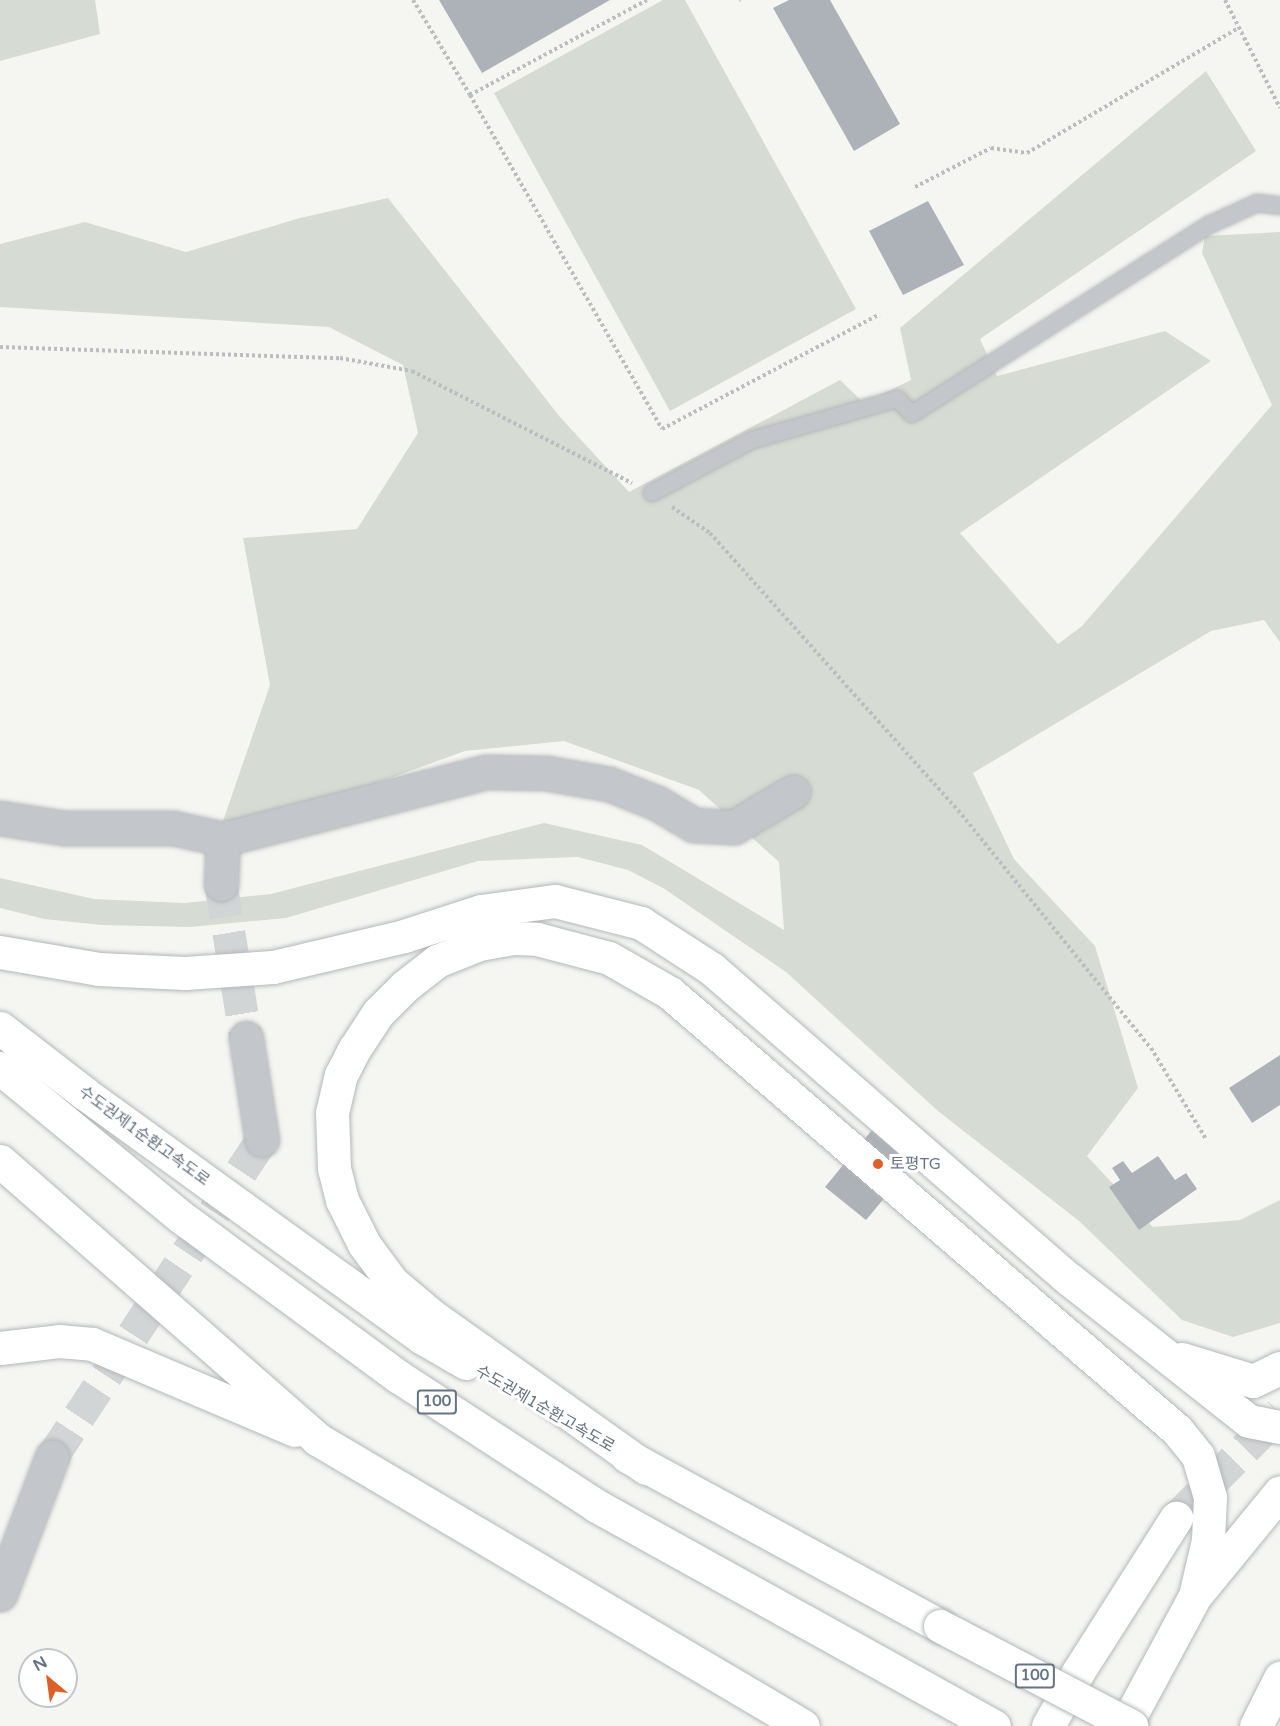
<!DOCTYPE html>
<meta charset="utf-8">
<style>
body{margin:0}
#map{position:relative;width:1280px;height:1726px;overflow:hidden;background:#f5f6f2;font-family:"Varela Round","Noto Sans KR",sans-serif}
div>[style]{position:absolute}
.green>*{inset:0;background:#d6dcd3}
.building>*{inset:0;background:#acb2b7}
.minor-tunnel>*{height:33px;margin-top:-16.5px;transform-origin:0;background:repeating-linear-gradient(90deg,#d1d5d6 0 33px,transparent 0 49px)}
.motorway-tunnel>*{height:33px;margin-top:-16.5px;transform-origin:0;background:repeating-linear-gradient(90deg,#d1d5d6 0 33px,transparent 0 49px)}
.path>*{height:4px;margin-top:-2px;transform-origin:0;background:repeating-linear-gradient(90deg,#bbbdbf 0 3px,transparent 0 6px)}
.roads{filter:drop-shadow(0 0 2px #b4b7ba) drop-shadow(0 0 2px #b4b7ba)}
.service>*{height:16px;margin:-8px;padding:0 8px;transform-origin:8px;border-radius:8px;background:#c3c6ca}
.minor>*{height:33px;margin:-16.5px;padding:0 16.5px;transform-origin:16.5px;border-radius:16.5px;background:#c3c6ca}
.trunk>*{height:33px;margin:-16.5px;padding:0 16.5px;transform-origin:16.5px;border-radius:16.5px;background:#fff}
.motorway>*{height:33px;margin:-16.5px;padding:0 16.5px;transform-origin:16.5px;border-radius:16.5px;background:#fff}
.bridges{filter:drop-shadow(0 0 2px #b4b7ba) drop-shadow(0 0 2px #b4b7ba)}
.motorway-bridge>*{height:33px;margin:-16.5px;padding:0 16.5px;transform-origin:16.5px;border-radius:16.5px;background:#fff}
.dots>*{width:16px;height:16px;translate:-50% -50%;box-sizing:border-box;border:3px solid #fff;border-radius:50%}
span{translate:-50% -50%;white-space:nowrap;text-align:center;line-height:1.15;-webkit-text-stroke:6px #fff;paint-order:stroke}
.shield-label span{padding:2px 4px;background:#fff;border:2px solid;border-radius:4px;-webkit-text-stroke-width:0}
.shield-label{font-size:15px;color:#657382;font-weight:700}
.street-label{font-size:16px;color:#657382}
.poi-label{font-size:16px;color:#657382}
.left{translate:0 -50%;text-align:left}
.north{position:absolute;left:18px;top:1648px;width:60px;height:60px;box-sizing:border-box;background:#fff;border:2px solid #c1c7cd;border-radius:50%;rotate:331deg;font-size:16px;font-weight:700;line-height:24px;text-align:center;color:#657382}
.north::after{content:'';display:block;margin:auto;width:21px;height:27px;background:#de6029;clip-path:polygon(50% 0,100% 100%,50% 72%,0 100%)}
</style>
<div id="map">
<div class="green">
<div style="clip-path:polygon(0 0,95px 0,100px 34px,0 61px)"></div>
<div style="clip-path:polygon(663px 0,685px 0,856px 309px,670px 411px,494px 93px)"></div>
<div style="clip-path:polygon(1206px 71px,1256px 151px,980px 339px,997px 376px,1165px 331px,1211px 361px,960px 533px,1058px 644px,1082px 626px,1272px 405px,1202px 253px,1205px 236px,1280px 232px,1280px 642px,1264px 620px,1211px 631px,973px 773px,1014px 859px,1095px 946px,1138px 1088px,1087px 1156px,1153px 1227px,1240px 1220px,1280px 1200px,1280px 1323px,1233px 1337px,1182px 1320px,1079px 1221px,938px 1111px,786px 972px,663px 888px,628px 870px,578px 857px,478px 861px,286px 918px,190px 927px,102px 925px,44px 919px,0 908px,0 878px,94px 899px,184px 903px,271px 894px,544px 823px,642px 845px,784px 930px,779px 862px,699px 790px,564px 741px,465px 751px,270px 822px,223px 821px,270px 685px,243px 538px,357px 529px,418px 433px,403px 365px,329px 327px,0 307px,0 244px,85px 222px,186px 252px,300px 218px,388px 198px,560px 417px,629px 492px,840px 380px,864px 403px,911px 380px,900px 328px)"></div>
</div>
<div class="building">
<div style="clip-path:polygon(439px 0,610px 0,482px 73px)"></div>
<div style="clip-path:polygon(789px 0,830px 0,900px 124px,854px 151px,773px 8px)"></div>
<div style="clip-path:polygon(928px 201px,964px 265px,903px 295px,869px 231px)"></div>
<div style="clip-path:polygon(1280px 1055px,1280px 1105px,1252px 1123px,1229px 1088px)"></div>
<div style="clip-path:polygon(891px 1107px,932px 1141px,866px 1220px,825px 1187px)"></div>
<div style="clip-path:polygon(1158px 1156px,1175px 1180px,1186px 1173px,1197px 1189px,1139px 1230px,1109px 1187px,1120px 1180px,1112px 1168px,1123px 1161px,1132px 1173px)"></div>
</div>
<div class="minor-tunnel">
<div style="left:221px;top:884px;width:156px;rotate:80.8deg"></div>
<div style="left:52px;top:1457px;width:380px;rotate:-56.5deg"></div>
</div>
<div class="motorway-tunnel">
<div style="left:1176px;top:1518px;width:148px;rotate:-45.3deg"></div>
</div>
<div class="path">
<div style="left:413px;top:0;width:111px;rotate:59deg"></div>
<div style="left:647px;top:0;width:201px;rotate:151.8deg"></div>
<div style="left:470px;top:95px;width:385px;rotate:60.1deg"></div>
<div style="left:662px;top:429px;width:246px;rotate:-27.8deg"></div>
<div style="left:740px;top:0;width:1px;rotate:45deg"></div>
<div style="left:1225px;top:0;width:121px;rotate:63deg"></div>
<div style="left:915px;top:187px;width:85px;rotate:-27.2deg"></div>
<div style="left:991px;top:148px;width:36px;rotate:8deg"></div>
<div style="left:1027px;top:153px;width:245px;rotate:-30.6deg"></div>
<div style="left:0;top:347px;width:340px;rotate:1.9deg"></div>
<div style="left:340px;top:358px;width:73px;rotate:10.2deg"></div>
<div style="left:412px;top:371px;width:247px;rotate:27deg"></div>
<div style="left:672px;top:507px;width:46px;rotate:34.4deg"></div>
<div style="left:710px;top:533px;width:378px;rotate:48.2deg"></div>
<div style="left:962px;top:815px;width:300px;rotate:51deg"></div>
<div style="left:1151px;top:1048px;width:106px;rotate:58.9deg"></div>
</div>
<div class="roads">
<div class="service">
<div style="left:652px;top:493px;width:113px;rotate:-27.9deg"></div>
<div style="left:752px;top:440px;width:151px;rotate:-15.8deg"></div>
<div style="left:897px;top:399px;width:21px;rotate:45deg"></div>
<div style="left:912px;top:414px;width:352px;rotate:-32.5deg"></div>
<div style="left:1209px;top:225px;width:53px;rotate:-24.6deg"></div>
<div style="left:1257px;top:203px;width:23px;rotate:7deg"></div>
</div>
<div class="minor">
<div style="left:0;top:818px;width:65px;rotate:8.9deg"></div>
<div style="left:64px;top:828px;width:109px"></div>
<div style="left:173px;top:828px;width:51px;rotate:12.4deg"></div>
<div style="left:223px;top:839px;width:270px;rotate:-14.3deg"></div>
<div style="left:485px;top:772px;width:61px;rotate:0.9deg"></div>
<div style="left:546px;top:773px;width:64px;rotate:9.9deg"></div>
<div style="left:609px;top:784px;width:52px;rotate:21.6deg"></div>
<div style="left:657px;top:803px;width:43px;rotate:30.7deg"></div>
<div style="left:694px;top:825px;width:40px;rotate:2.9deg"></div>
<div style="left:734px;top:827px;width:69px;rotate:-30.7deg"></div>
<div style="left:221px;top:884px;width:45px;rotate:-87.5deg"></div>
<div style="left:246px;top:1038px;width:103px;rotate:81.1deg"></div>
<div style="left:0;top:1594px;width:147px;rotate:-69.2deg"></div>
</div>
<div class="trunk">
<div style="left:1256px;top:1726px;width:54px;rotate:-63.4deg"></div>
</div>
<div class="motorway">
<div style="left:0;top:952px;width:99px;rotate:9.8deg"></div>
<div style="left:98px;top:969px;width:87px;rotate:2.6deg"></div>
<div style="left:185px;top:973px;width:88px;rotate:-3.9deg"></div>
<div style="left:273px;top:967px;width:135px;rotate:-13.3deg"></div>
<div style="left:404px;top:936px;width:81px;rotate:-18deg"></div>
<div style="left:481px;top:911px;width:75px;rotate:-7.7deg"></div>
<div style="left:555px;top:901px;width:89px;rotate:14.3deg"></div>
<div style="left:641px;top:923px;width:85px;rotate:32.9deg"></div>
<div style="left:712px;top:969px;width:473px;rotate:41deg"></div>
<div style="left:1069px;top:1279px;width:229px;rotate:38.3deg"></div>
<div style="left:1249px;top:1421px;width:32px;rotate:11deg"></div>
<div style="left:0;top:1028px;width:106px;rotate:37.7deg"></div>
<div style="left:84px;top:1093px;width:416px;rotate:35.9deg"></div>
<div style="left:421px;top:1337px;width:52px;rotate:30deg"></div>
<div style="left:0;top:1068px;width:234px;rotate:39.5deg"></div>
<div style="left:181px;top:1217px;width:270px;rotate:36.3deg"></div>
<div style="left:399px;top:1377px;width:234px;rotate:33.1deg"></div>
<div style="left:595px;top:1505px;width:456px;rotate:29deg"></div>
<div style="left:0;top:1161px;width:422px;rotate:41.2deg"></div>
<div style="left:317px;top:1439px;width:564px;rotate:30.56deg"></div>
<div style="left:0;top:1348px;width:59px;rotate:-6.8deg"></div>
<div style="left:59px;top:1341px;width:33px;rotate:5deg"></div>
<div style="left:92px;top:1344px;width:220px;rotate:23deg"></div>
<div style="left:1182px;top:1359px;width:74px;rotate:17.2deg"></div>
<div style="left:1253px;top:1381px;width:30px;rotate:-26deg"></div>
<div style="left:627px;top:1456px;width:356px;rotate:28.5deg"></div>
<div style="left:646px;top:1468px;width:264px;rotate:-144.6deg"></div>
<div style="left:431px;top:1315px;width:51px;rotate:-139.8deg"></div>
<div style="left:392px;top:1282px;width:47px;rotate:-126.4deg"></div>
<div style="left:364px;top:1244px;width:49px;rotate:-116.6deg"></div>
<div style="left:342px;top:1200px;width:32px;rotate:-104deg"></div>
<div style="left:334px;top:1169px;width:56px;rotate:-92deg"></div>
<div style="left:332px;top:1113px;width:39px;rotate:-77deg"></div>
<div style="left:341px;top:1075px;width:30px;rotate:-63deg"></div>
<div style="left:355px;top:1048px;width:42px;rotate:-56.7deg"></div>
<div style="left:378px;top:1013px;width:38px;rotate:-45deg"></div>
<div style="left:405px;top:986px;width:41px;rotate:-38deg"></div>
<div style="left:437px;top:961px;width:45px;rotate:-22deg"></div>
<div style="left:479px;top:944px;width:36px;rotate:-10deg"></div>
<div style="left:514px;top:938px;width:23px;rotate:2deg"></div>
<div style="left:537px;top:939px;width:74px;rotate:14.8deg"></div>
<div style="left:609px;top:958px;width:70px;rotate:29.8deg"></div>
<div style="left:670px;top:993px;width:669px;rotate:40.76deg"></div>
<div style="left:1177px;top:1430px;width:33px;rotate:51deg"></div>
<div style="left:1198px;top:1456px;width:43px;rotate:73.7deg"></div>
<div style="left:1210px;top:1497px;width:43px;rotate:92.7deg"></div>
<div style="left:1208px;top:1540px;width:57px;rotate:103.1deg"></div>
<div style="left:1048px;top:1726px;width:62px;rotate:-60.9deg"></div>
<div style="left:1078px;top:1672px;width:183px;rotate:-57.5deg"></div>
<div style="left:1125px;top:1726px;width:148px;rotate:-61.7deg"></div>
<div style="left:1195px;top:1596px;width:134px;rotate:-50.7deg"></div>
</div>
</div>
<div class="bridges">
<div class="motorway-bridge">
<div style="left:940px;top:1626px;width:216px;rotate:27.6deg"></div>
</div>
</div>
<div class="dots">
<div style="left:878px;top:1164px;background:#de6029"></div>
</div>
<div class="shield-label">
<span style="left:437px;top:1402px">100</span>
<span style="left:1035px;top:1676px">100</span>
</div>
<div class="street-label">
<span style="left:144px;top:1136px;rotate:36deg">수도권제1순환고속도로</span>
<span style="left:545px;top:1409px;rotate:30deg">수도권제1순환고속도로</span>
</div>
<div class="poi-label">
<span class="left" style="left:890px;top:1164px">토평TG</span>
</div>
<div class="north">N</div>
</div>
